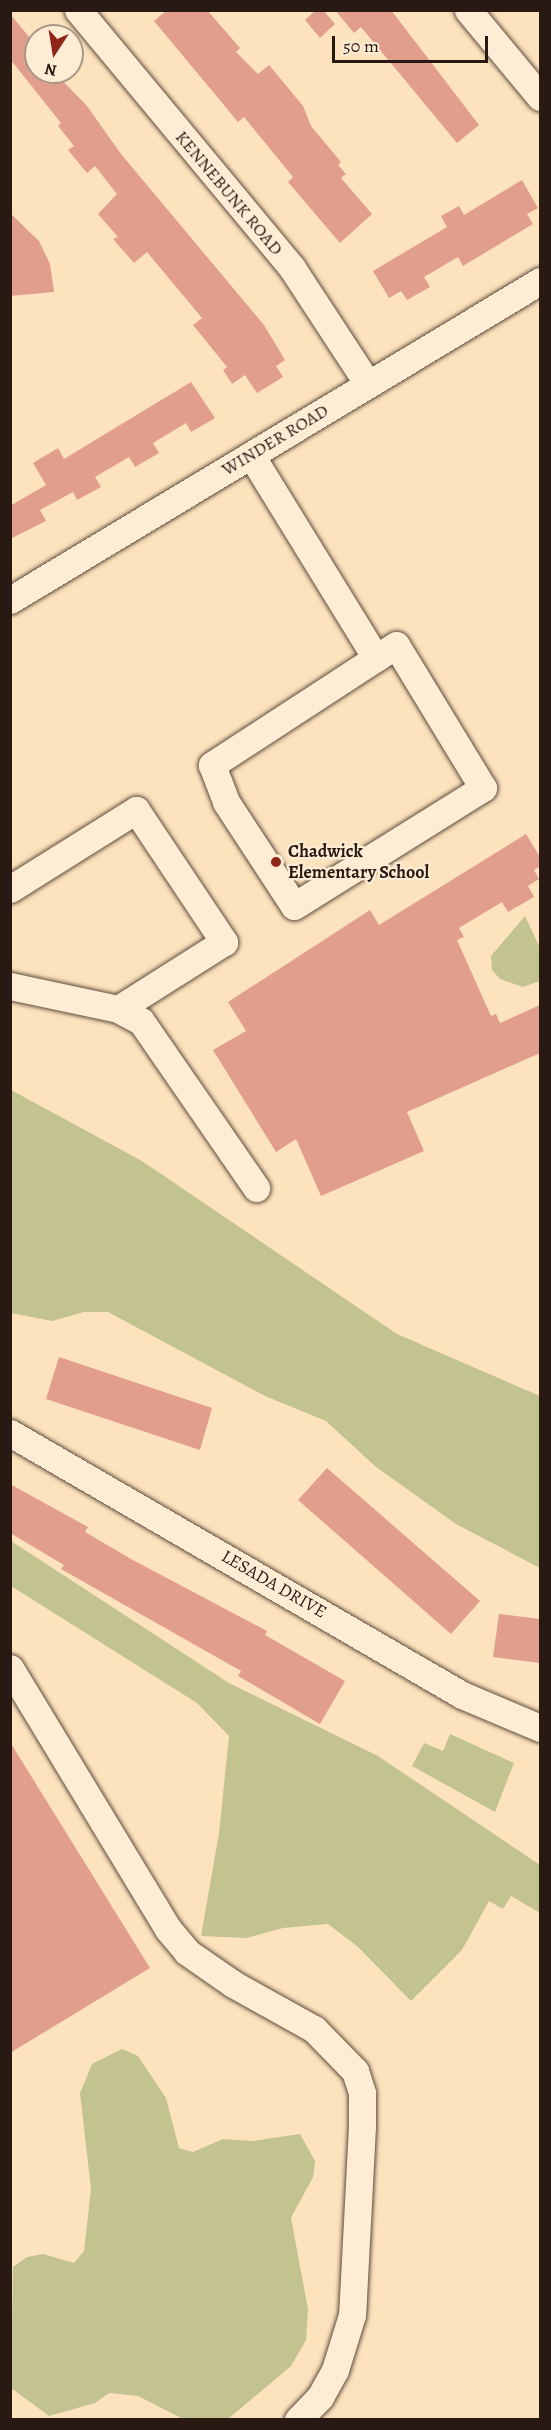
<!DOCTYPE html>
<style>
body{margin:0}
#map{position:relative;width:551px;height:2430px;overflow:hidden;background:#fde3bd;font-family:Alegreya,serif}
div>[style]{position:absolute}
.green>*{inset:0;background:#c2c38f}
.building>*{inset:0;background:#e29e8c}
.roads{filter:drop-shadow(0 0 2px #5e4c3e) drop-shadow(0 0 2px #5e4c3e)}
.minor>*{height:27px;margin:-13.5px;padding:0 13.5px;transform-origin:13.5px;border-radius:13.5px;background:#feedd4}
.dots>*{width:16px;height:16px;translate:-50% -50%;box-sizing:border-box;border:3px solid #feedd4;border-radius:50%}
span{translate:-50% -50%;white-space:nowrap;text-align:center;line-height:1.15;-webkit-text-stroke:4.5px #feedd4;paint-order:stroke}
.street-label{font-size:18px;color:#291913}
.poi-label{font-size:18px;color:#291913;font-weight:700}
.left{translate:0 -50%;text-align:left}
.frame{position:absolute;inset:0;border:12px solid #291913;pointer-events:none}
.north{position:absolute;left:24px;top:24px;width:60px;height:60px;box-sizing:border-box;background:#feedd4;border:2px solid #a99887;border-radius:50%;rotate:192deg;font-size:16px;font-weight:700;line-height:24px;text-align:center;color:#291913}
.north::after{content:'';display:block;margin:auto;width:21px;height:27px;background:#8f2418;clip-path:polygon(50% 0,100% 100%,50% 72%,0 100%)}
.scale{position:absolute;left:332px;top:36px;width:156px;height:27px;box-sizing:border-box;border:3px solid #291913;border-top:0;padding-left:8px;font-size:18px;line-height:21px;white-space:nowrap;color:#291913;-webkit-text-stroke:4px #feedd4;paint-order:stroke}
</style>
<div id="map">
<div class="green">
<div style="clip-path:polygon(525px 916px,540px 948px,540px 981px,523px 987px,500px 979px,492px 970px,491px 956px)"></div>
<div style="clip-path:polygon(11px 1090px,142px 1161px,397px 1334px,540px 1396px,540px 1568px,456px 1524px,376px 1467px,326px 1421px,265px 1396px,108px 1312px,84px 1312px,52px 1321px,11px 1313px)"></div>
<div style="clip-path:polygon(11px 1541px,229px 1683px,378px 1756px,540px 1865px,540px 1913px,511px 1896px,503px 1909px,489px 1901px,462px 1950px,411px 2001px,357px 1946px,328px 1924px,283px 1928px,247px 1938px,201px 1936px,219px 1833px,229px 1736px,197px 1703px,11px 1586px)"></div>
<div style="clip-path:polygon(450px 1734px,514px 1763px,495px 1812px,412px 1766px,424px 1743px,443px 1751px)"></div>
<div style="clip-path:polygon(122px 2049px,138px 2056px,166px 2098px,179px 2148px,193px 2152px,223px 2139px,252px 2141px,300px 2134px,315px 2161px,313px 2177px,291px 2218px,308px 2309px,306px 2340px,291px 2366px,228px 2419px,183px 2419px,138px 2396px,109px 2393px,95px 2403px,49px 2416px,11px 2388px,13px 2267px,27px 2257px,43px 2254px,74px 2263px,84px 2251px,91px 2189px,80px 2093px,92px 2064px)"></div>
</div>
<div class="building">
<div style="clip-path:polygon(167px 10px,207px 10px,240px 48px,236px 52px,258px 74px,269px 65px,303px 106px,311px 126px,341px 162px,338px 165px,346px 174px,341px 178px,372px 214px,340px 243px,288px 182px,293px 177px,244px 117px,238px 122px,154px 21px)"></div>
<div style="clip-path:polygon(316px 10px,323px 10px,335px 24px,320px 38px,305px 20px)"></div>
<div style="clip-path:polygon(335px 10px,391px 10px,479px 125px,457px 143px,361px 27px,354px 33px)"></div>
<div style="clip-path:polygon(10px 14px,36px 45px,36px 72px,54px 72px,87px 106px,121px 154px,264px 325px,285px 360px,276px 366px,283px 377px,257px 393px,245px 375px,232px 384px,223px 370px,227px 367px,193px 325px,202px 318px,147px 252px,134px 263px,113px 239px,118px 237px,98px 214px,117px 194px,95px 166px,87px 173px,68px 150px,74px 146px,58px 126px,61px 123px,10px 59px)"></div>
<div style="clip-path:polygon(522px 180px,538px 208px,527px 214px,533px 224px,463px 266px,458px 257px,424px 277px,430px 287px,407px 300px,401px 291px,389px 298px,373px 271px,447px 227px,441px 216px,459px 206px,464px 215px)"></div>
<div style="clip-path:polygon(10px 213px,39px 241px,50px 264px,54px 292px,10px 296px)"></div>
<div style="clip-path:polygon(191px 382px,215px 418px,191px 432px,186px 423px,153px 443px,159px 453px,135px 467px,129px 457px,95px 477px,101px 487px,77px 500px,73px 492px,40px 510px,46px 521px,10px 539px,10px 506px,46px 485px,33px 463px,58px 448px,64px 459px)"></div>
<div style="clip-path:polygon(526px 834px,540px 857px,540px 866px,534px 870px,539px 879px,528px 886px,534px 897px,508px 912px,502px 902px,459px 928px,464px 937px,457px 940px,491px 1016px,496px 1014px,500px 1023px,540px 1005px,540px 1053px,407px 1112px,424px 1151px,321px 1196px,296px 1139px,276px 1152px,213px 1050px,246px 1031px,228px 1002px,370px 910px,379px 925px)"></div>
<div style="clip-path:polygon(59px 1357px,212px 1408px,200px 1450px,46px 1399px)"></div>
<div style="clip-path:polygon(327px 1468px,480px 1601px,451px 1634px,298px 1500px)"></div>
<div style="clip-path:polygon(10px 1484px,88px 1527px,85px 1532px,131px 1559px,267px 1631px,265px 1635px,345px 1681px,320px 1724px,238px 1676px,241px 1671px,61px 1569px,64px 1565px,10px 1533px)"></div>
<div style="clip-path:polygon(499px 1614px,540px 1619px,540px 1663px,493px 1657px)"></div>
<div style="clip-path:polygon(10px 1742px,150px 1968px,10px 2053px)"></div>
</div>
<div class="roads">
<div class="minor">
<div style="left:78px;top:10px;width:335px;rotate:50.3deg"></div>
<div style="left:292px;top:268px;width:139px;rotate:56.8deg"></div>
<div style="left:468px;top:10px;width:113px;rotate:50.4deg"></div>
<div style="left:251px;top:455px;width:238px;rotate:58.4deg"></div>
<div style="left:376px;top:658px;width:196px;rotate:146.9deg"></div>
<div style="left:212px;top:765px;width:40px;rotate:69deg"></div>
<div style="left:226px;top:802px;width:124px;rotate:56.8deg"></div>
<div style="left:294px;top:906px;width:223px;rotate:-32deg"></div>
<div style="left:483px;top:788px;width:167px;rotate:-121.3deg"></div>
<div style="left:396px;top:645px;width:24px;rotate:147deg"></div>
<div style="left:10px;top:600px;width:619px;rotate:-31.04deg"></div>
<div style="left:10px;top:889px;width:149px;rotate:-32.1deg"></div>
<div style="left:136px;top:810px;width:159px;rotate:56.3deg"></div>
<div style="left:224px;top:942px;width:125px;rotate:147.7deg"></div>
<div style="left:10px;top:986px;width:110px;rotate:12deg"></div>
<div style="left:118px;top:1009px;width:26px;rotate:28deg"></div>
<div style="left:141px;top:1021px;width:203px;rotate:55.4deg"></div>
<div style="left:10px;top:1433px;width:522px;rotate:30.1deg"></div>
<div style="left:462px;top:1695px;width:85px;rotate:22.9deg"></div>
<div style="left:10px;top:1668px;width:305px;rotate:58.8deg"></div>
<div style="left:168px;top:1929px;width:30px;rotate:50deg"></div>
<div style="left:187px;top:1952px;width:56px;rotate:34.8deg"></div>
<div style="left:233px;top:1984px;width:93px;rotate:29.1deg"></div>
<div style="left:314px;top:2029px;width:59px;rotate:45.7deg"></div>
<div style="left:355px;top:2071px;width:23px;rotate:72deg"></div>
<div style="left:362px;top:2093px;width:33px;rotate:90deg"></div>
<div style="left:362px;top:2126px;width:189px;rotate:93deg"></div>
<div style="left:352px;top:2315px;width:58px;rotate:107.2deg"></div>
<div style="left:335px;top:2370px;width:31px;rotate:119deg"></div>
<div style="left:320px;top:2397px;width:32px;rotate:134deg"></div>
</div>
</div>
<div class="dots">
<div style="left:276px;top:862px;background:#8f2418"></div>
</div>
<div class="street-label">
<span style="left:229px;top:193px;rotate:50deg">KENNEBUNK ROAD</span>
<span style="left:275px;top:440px;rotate:-31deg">WINDER ROAD</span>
<span style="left:274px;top:1584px;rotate:30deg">LESADA DRIVE</span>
</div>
<div class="poi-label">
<span class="left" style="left:288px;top:862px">Chadwick<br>Elementary School</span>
</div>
<div class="frame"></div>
<div class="north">N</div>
<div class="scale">50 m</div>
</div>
